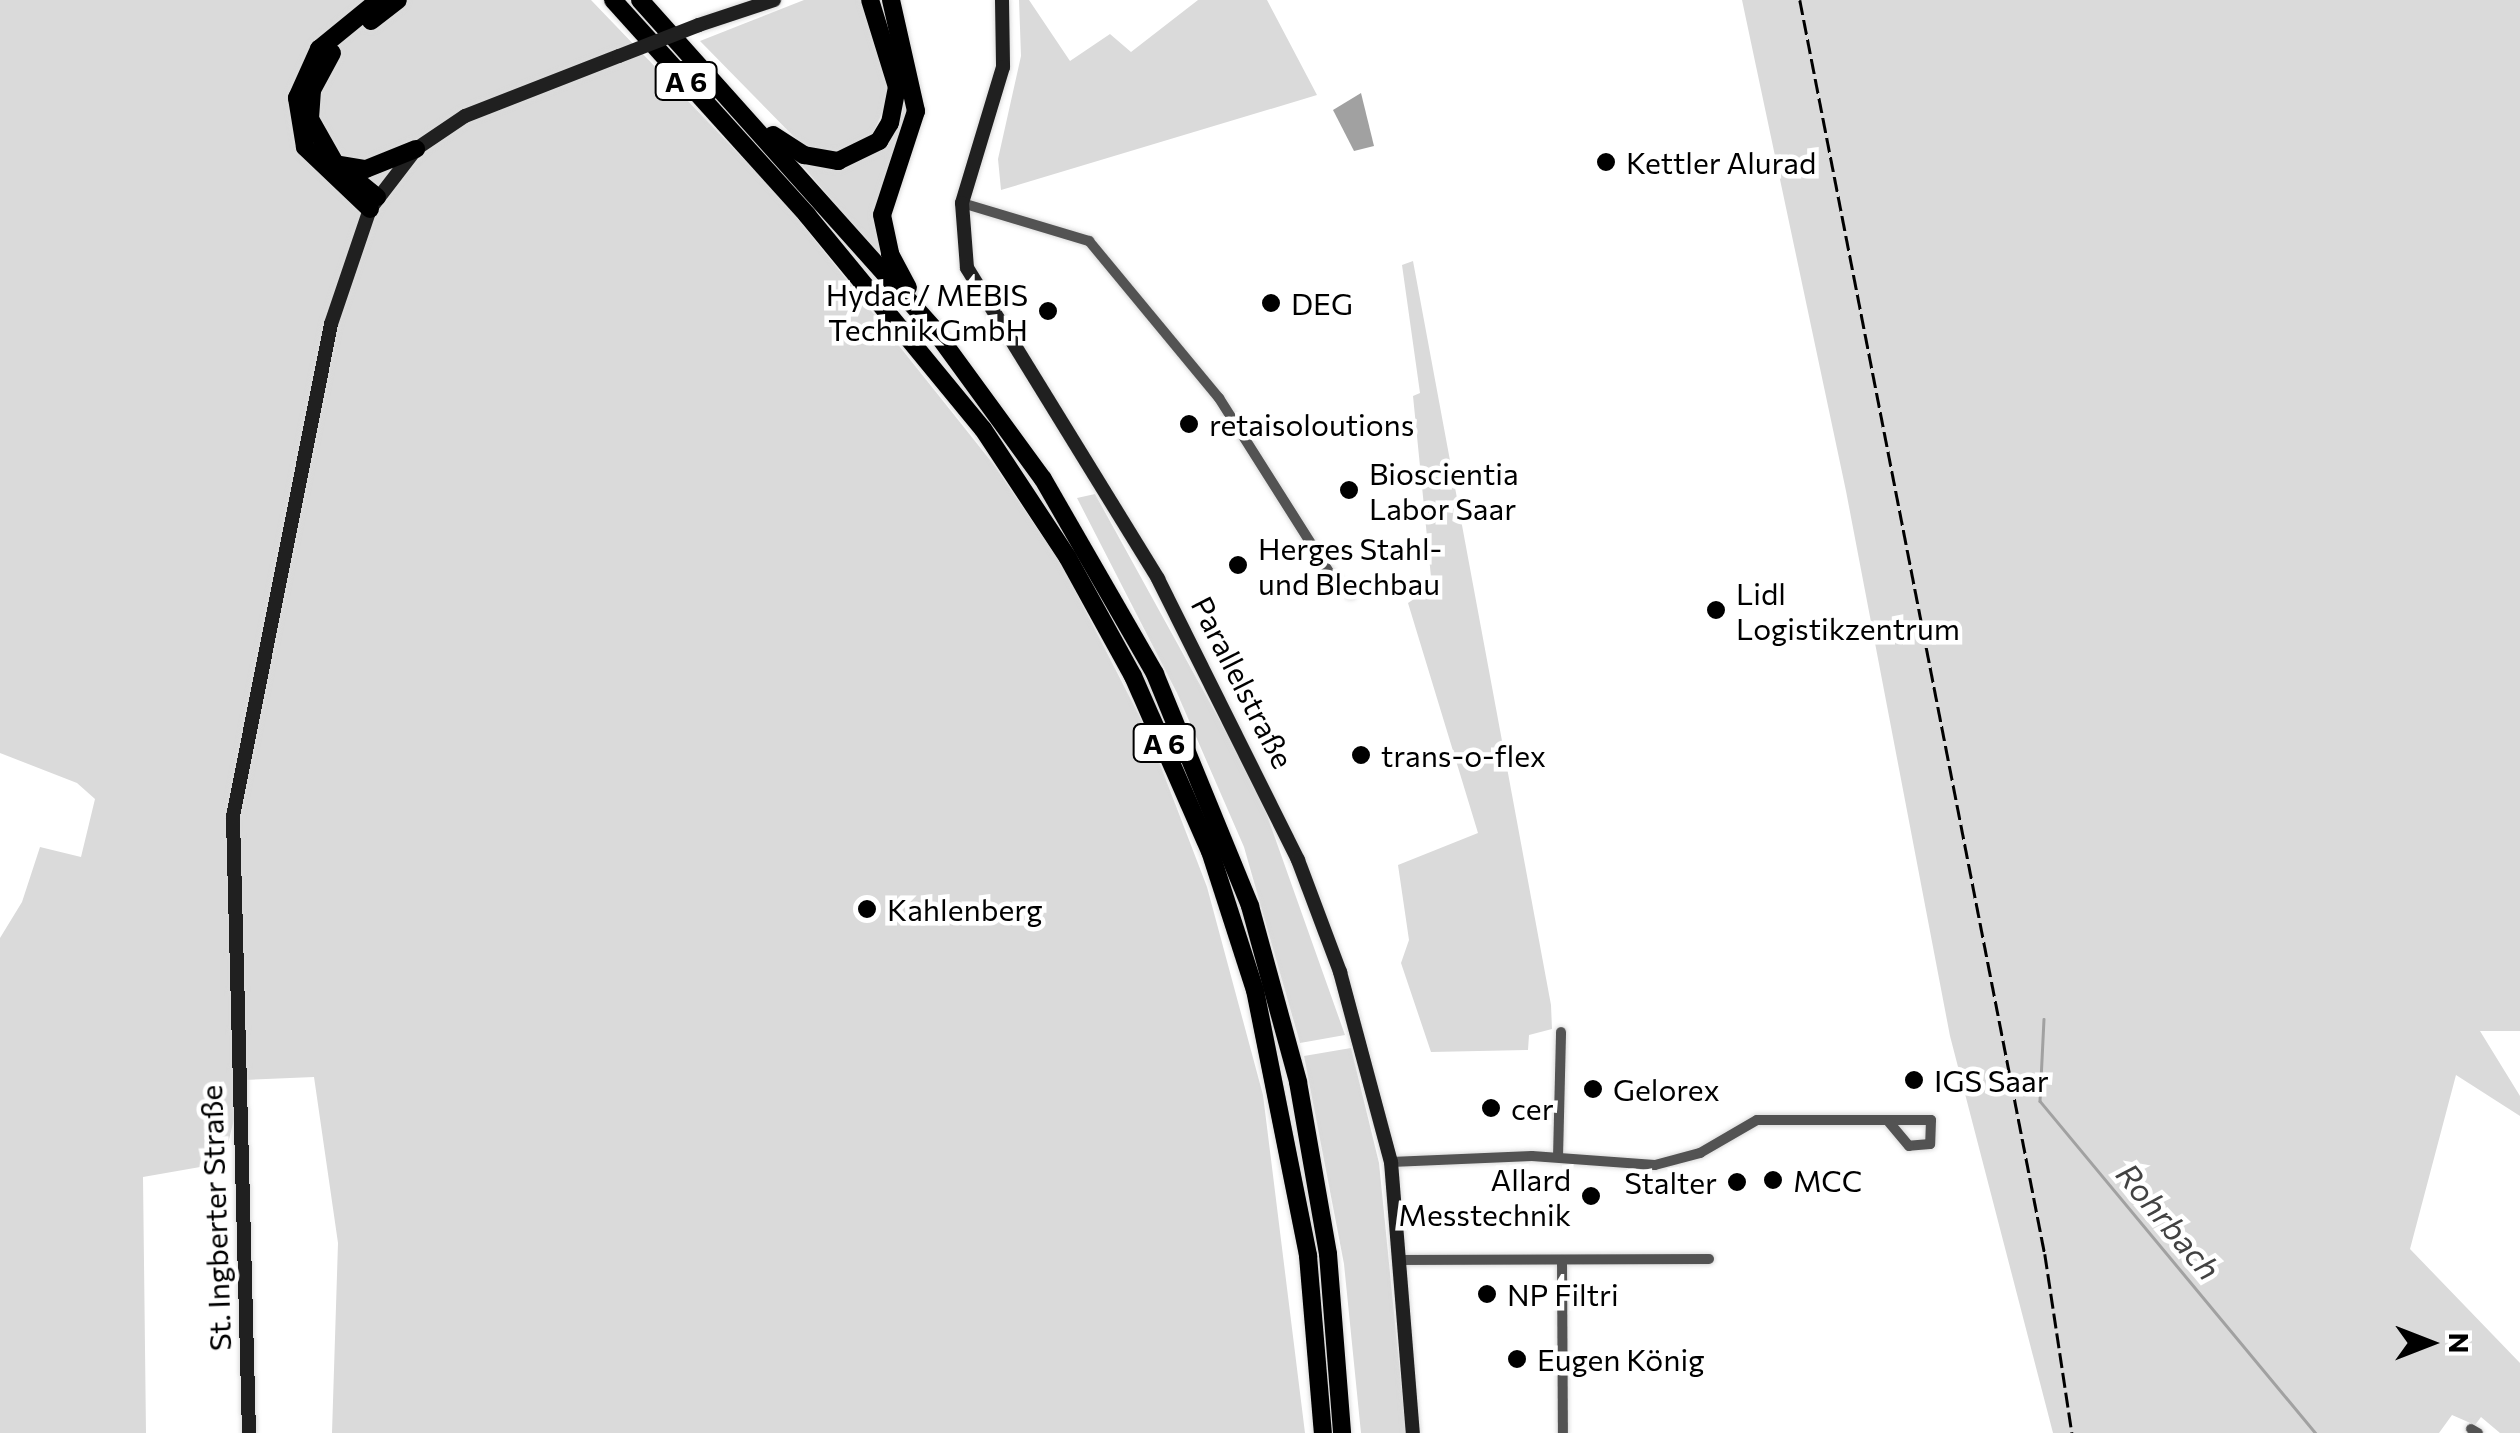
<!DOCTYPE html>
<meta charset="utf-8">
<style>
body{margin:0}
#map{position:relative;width:2520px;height:1433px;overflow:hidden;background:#fff;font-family:Commissioner,sans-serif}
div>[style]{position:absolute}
.green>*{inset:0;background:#dadada}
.water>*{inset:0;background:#a1a1a1}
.stream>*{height:2.5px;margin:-1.25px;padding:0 1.25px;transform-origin:1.25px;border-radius:1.25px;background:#a1a1a1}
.roads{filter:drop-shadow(0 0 2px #dbdbdb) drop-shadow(0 0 2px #dbdbdb)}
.street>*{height:10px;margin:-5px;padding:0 5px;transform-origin:5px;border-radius:5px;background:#535353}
.secondary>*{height:14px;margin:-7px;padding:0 7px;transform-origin:7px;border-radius:7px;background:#202020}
.highway>*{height:18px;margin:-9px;padding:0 9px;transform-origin:9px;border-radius:9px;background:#000}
.rail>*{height:2.5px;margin-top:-1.25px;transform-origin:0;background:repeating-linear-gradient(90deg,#000 0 15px,transparent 0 20px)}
.secondary-bridge>*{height:14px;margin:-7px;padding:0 7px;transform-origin:7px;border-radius:7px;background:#202020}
.dots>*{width:28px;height:28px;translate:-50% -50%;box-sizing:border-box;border:5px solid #fff;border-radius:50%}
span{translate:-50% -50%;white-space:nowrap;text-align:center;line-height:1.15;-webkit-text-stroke:9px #fff;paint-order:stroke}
.shield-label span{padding:2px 8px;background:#fff;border:2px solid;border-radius:8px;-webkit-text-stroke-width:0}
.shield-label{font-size:28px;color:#000;font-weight:700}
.poi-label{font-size:30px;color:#000}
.left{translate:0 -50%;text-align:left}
.right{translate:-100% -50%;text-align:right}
.street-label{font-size:30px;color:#000}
.water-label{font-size:32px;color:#424242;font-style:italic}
.north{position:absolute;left:2380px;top:1293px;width:100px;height:100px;-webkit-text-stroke:8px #fff;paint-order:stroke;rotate:90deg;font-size:28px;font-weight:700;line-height:40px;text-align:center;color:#000}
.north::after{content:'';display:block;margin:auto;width:35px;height:45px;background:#000;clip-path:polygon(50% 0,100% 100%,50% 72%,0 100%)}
</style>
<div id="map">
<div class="green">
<div style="clip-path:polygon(0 0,591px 0,783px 200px,994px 465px,1062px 565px,1148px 733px,1207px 887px,1263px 1095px,1305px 1433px,332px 1433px,338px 1243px,314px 1077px,244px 1080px,223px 1163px,143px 1177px,146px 1433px,0 1433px,0 938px,22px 902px,40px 847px,81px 857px,95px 799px,77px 783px,0 753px)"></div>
<div style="clip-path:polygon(804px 0,864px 0,892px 91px,870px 140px,848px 149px,832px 153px,801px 144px,700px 41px)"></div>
<div style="clip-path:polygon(1019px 0,1029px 0,1070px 61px,1110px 34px,1131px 52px,1198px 0,1267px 0,1317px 95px,1001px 190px,998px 159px,1021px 56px)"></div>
<div style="clip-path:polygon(1742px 0,2520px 0,2520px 1031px,2480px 1031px,2520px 1096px,2520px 1116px,2456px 1075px,2410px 1249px,2520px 1363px,2520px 1433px,2500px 1433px,2481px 1417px,2475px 1425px,2452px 1415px,2439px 1433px,2053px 1433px,1950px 1036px,1846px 491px)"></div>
<div style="clip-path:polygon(899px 73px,910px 112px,877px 201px,882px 250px,877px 254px,802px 165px,848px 166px,884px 146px,903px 112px)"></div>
<div style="clip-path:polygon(1413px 261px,1551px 1005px,1552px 1029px,1529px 1035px,1528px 1050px,1431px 1052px,1401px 963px,1409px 940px,1398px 865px,1478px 833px,1408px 603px,1432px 587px,1413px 396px,1420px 393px,1402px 265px)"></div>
<div style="clip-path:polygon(1095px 494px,1258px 790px,1345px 1035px,1300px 1043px,1244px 847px,1177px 693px,1077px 498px)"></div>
<div style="clip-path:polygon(1351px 1048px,1379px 1163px,1406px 1433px,1361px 1433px,1344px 1264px,1304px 1056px)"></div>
</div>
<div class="water">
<div style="clip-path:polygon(1361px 93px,1374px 146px,1354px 151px,1333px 110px)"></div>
</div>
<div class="stream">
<div style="left:2044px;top:1019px;width:82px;rotate:92.8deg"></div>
<div style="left:2040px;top:1101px;width:432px;rotate:50.3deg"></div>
</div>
<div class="roads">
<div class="street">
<div style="left:962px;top:203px;width:133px;rotate:16.7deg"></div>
<div style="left:1089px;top:241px;width:204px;rotate:50.4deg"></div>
<div style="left:1219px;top:398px;width:213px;rotate:57.7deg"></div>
<div style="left:1333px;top:578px;width:24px;rotate:42deg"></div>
<div style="left:1558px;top:1157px;width:125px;rotate:-88.6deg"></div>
<div style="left:1391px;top:1162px;width:141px;rotate:-2.4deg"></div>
<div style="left:1532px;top:1156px;width:123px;rotate:4.2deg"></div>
<div style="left:1655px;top:1165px;width:47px;rotate:-14.9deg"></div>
<div style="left:1700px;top:1153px;width:66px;rotate:-30.1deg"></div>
<div style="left:1757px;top:1120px;width:174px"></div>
<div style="left:1931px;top:1120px;width:24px;rotate:92deg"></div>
<div style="left:1930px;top:1144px;width:21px;rotate:175deg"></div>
<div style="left:1909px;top:1146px;width:31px;rotate:-130deg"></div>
<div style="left:1398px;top:1260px;width:311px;rotate:-0.2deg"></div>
<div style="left:1562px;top:1260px;width:173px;rotate:89.7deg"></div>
<div style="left:2471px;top:1429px;width:8px;rotate:30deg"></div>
</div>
<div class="secondary">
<div style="left:1002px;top:0;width:67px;rotate:89.1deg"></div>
<div style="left:1003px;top:67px;width:142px;rotate:106.8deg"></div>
<div style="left:962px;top:203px;width:65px;rotate:85.6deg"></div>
<div style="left:967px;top:268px;width:365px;rotate:58.4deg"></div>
<div style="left:1158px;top:579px;width:314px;rotate:63.5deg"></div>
<div style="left:1298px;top:860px;width:120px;rotate:69.4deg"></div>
<div style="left:1340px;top:972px;width:197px;rotate:75deg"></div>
<div style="left:1391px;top:1162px;width:272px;rotate:85.4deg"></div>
<div style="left:699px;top:25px;width:79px;rotate:-18.4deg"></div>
<div style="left:249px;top:1433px;width:617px;rotate:-91.49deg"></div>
<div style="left:233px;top:816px;width:502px;rotate:-78.73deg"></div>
<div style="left:331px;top:324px;width:121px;rotate:-71.3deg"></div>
<div style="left:370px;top:209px;width:76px;rotate:-52.5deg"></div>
<div style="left:416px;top:149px;width:59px;rotate:-34deg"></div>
<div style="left:465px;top:116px;width:165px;rotate:-21.3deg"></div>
</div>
<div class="highway">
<div style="left:613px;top:0;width:290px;rotate:47.9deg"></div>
<div style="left:807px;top:215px;width:277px;rotate:50.6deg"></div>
<div style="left:983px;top:429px;width:154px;rotate:56.6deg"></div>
<div style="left:1068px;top:558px;width:135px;rotate:61.2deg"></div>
<div style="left:1133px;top:676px;width:191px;rotate:66.3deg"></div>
<div style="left:1210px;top:851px;width:146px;rotate:72.1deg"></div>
<div style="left:1255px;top:990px;width:271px;rotate:78.7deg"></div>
<div style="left:1308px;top:1256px;width:178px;rotate:85.2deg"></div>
<div style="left:640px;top:0;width:438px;rotate:48.2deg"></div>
<div style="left:932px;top:327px;width:188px;rotate:53.9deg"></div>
<div style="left:1043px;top:479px;width:225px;rotate:60.1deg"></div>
<div style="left:1155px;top:674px;width:251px;rotate:67.7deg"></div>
<div style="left:1250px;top:906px;width:182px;rotate:74.7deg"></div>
<div style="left:1298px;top:1082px;width:175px;rotate:80.1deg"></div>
<div style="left:1328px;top:1254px;width:180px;rotate:85.5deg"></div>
<div style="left:891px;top:0;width:114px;rotate:77.3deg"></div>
<div style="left:916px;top:111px;width:109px;rotate:108.1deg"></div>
<div style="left:882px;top:215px;width:40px;rotate:78deg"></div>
<div style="left:890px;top:254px;width:38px;rotate:62deg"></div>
<div style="left:371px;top:21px;width:34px;rotate:-38deg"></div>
<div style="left:332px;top:53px;width:42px;rotate:118.4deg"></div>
<div style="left:312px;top:90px;width:29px;rotate:94deg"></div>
<div style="left:310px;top:119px;width:51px;rotate:60.4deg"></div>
<div style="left:335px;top:163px;width:54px;rotate:39deg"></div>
<div style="left:773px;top:135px;width:37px;rotate:33deg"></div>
<div style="left:804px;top:155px;width:35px;rotate:10deg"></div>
<div style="left:838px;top:161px;width:46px;rotate:-26deg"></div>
<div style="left:879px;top:141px;width:21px;rotate:-59deg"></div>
<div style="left:890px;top:123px;width:37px;rotate:-79deg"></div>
<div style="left:897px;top:87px;width:91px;rotate:-107.2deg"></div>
<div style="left:340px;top:165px;width:26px;rotate:9deg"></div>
<div style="left:366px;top:169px;width:54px;rotate:-21.8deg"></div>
<div style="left:370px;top:209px;width:90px;rotate:-136.4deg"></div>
<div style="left:305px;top:147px;width:50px;rotate:-99.3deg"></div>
<div style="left:297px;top:98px;width:54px;rotate:-65.8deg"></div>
<div style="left:319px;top:49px;width:77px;rotate:-39.2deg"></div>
</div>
</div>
<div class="rail">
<div style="left:1800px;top:0;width:1278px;rotate:78.95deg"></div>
<div style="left:2045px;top:1254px;width:181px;rotate:81.4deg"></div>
</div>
<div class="secondary-bridge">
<div style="left:619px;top:56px;width:86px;rotate:-21.2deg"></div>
</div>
<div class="dots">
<div style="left:1606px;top:162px;background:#000"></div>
<div style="left:1271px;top:303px;background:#000"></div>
<div style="left:1048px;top:311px;background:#000"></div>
<div style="left:1189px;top:424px;background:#000"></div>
<div style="left:1349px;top:490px;background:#000"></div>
<div style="left:1238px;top:565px;background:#000"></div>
<div style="left:1716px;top:610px;background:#000"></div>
<div style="left:1361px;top:755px;background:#000"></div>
<div style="left:867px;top:909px;background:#000"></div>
<div style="left:1914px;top:1080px;background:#000"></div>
<div style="left:1593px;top:1089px;background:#000"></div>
<div style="left:1491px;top:1108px;background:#000"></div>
<div style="left:1773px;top:1180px;background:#000"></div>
<div style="left:1737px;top:1182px;background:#000"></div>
<div style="left:1591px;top:1196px;background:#000"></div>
<div style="left:1487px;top:1294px;background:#000"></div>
<div style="left:1517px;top:1359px;background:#000"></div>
</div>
<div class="shield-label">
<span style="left:686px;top:81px">A 6</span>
<span style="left:1164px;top:743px">A 6</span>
</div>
<div class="poi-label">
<span class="left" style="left:1626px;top:162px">Kettler Alurad</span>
<span class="right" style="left:1028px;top:311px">Hydac / MEBIS<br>Technik GmbH</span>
<span class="left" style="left:1291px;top:303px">DEG</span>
<span class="left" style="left:1209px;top:424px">retaisoloutions</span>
<span class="left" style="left:1369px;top:490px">Bioscientia<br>Labor Saar</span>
<span class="left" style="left:1258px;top:565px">Herges Stahl-<br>und Blechbau</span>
<span class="left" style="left:1736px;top:610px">Lidl<br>Logistikzentrum</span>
<span class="left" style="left:1381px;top:755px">trans-o-flex</span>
<span class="left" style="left:887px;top:909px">Kahlenberg</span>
<span class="left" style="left:1934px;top:1080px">IGS Saar</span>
<span class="left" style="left:1613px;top:1089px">Gelorex</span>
<span class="left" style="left:1511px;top:1108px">cer</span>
<span class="right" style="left:1571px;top:1196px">Allard<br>Messtechnik</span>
<span class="left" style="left:1793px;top:1180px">MCC</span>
<span class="right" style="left:1717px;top:1182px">Stalter</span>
<span class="left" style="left:1507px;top:1294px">NP Filtri</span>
<span class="left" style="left:1537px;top:1359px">Eugen König</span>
</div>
<div class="street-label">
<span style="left:1243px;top:682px;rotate:63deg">Parallelstraße</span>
<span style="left:215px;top:1218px;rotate:-92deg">St. Ingberter Straße</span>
</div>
<div class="water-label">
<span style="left:2169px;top:1221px;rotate:50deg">Rohrbach</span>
</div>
<div class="north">N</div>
</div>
